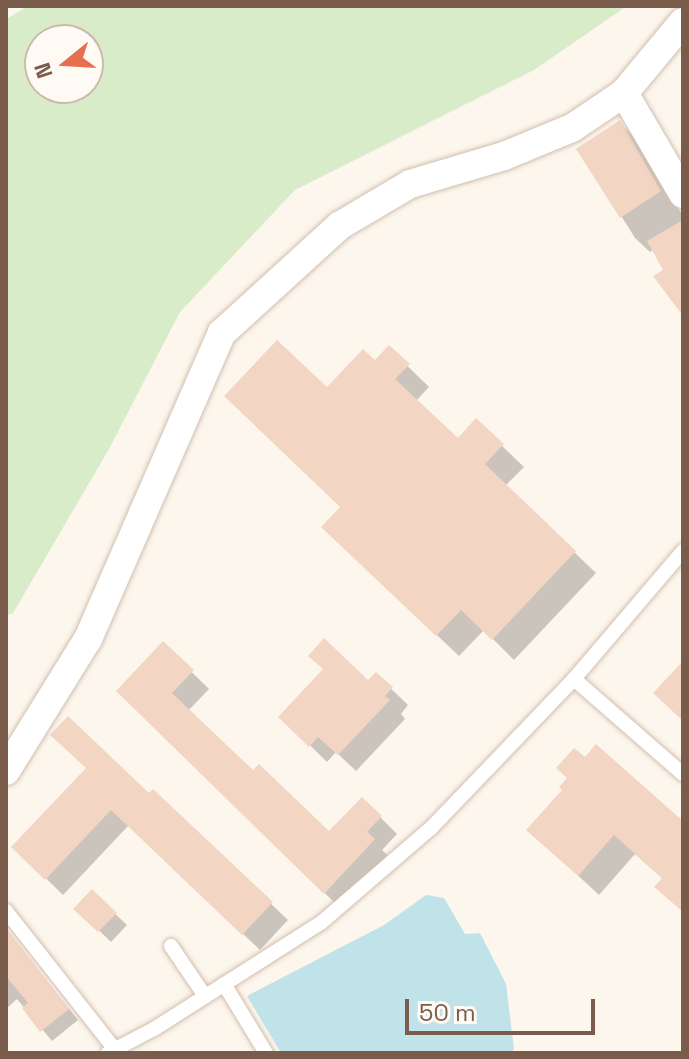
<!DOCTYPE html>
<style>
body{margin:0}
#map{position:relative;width:689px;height:1059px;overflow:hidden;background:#fdf6ec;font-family:"Space Grotesk",sans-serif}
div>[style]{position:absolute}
.green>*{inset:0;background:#d8ecc9}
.water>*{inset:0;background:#bfe3e8}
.shadow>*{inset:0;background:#0003}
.building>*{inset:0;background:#f3d5c3}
.roads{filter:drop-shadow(0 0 2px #d1beb0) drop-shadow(0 0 2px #d1beb0)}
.service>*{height:14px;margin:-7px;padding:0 7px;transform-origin:7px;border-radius:7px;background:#fff}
.minor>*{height:28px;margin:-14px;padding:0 14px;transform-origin:14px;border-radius:14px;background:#fff}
span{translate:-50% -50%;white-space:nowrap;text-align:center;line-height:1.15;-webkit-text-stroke:8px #fffaf3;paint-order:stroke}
.frame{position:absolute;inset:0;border:8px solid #7a5c4d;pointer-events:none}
.north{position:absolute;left:24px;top:24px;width:80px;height:80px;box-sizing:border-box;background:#fffaf3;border:2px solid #cabbb1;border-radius:50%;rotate:252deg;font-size:22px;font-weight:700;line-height:32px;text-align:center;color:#7a5c4d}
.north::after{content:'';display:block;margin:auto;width:28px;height:36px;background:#e76f51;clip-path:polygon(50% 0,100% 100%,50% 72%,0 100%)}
.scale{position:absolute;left:405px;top:999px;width:190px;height:36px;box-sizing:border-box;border:4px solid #7a5c4d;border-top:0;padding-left:10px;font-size:24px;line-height:28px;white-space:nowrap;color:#7a5c4d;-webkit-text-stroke:6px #fffaf3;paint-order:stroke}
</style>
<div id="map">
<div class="green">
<div style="clip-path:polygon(evenodd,28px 6px,627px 6px,534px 70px,295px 190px,180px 312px,109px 449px,13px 613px,6px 616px,6px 19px,28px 6px,40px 40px,88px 40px,88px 88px,40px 88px,40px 40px)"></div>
</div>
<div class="water">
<div style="clip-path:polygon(426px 895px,444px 898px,465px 934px,480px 933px,506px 984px,514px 1049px,511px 1053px,281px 1053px,247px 996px,384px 925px)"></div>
</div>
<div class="shadow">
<div style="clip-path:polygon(620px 123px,634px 137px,683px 216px,683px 313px,656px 276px,666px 271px,654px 249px,650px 252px,635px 238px,579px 149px)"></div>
<div style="clip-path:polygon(389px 348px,429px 387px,416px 401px,458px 441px,476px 421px,524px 467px,505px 486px,596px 573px,514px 660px,484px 630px,459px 656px,345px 548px,328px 390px,375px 363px)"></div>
<div style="clip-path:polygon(163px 644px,209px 689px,188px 711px,253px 773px,330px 834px,362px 799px,397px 834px,382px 850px,390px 857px,341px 909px,119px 691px)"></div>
<div style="clip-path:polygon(377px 675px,408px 705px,401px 714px,405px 719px,356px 771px,336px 752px,327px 762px,281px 717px,369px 683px)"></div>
<div style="clip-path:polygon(88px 769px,150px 796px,154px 792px,288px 920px,260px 950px,129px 825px,63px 895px,14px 847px)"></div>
<div style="clip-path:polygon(683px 823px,683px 912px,656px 886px,663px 879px,635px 854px,599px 895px,529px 830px)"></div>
<div style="clip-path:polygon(92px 892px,127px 925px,111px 942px,76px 908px)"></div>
<div style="clip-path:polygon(6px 930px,78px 1020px,52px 1041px,17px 999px,6px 1009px)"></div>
</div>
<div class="building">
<div style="clip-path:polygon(620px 120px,661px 191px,620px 218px,576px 149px)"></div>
<div style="clip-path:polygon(683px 220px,683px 316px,653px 276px,663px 270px,647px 241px)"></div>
<div style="clip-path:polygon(277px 340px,327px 387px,363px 349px,375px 360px,389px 345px,410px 364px,395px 379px,458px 438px,476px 418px,504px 444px,485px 464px,576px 551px,492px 640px,461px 610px,436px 636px,321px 527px,340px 507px,224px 396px)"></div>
<div style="clip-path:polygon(324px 638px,368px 680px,376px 672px,393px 687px,385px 696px,390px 700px,338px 755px,318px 737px,309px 747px,278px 717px,323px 669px,308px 656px)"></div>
<div style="clip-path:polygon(163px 641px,194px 670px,172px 693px,253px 770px,259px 764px,329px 831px,362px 797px,382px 816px,367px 832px,375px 839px,324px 894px,116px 691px)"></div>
<div style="clip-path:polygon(683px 661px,683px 721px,653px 693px)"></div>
<div style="clip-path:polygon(68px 716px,149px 793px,153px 789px,273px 902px,242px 935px,111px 810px,45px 880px,11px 847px,86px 768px,50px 735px)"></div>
<div style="clip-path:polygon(596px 744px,683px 821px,683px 912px,654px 887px,662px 878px,614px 835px,578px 876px,526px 830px,562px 790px,559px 787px,567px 778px,556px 768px,574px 748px,585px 757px)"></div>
<div style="clip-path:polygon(92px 889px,117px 913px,98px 932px,73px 909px)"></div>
<div style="clip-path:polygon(6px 928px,69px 1009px,40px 1032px,22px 1008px,28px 1003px,6px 976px)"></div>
</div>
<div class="roads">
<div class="service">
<div style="left:574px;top:679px;width:145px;rotate:41.1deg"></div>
<div style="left:6px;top:911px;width:174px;rotate:51.8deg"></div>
<div style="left:171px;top:946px;width:60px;rotate:55.8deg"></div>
<div style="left:224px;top:984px;width:81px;rotate:58.7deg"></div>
<div style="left:108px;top:1053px;width:52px;rotate:-27.6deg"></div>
<div style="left:154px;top:1029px;width:199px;rotate:-32.5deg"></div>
<div style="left:322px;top:922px;width:144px;rotate:-40.8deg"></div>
<div style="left:431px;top:828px;width:207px;rotate:-46.2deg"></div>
<div style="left:574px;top:679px;width:168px;rotate:-49.6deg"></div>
</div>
<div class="minor">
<div style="left:624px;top:93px;width:117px;rotate:59.7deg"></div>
<div style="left:6px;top:771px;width:155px;rotate:-58.2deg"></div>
<div style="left:88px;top:639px;width:334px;rotate:-66.4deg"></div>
<div style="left:222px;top:333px;width:159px;rotate:-42.4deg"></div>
<div style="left:339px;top:226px;width:82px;rotate:-30.6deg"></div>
<div style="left:410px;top:184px;width:98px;rotate:-16.6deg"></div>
<div style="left:504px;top:156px;width:74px;rotate:-22.4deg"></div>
<div style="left:572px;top:128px;width:63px;rotate:-33.9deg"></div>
<div style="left:624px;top:93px;width:92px;rotate:-50.3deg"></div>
</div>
</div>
<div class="frame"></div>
<div class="north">N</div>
<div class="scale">50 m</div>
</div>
